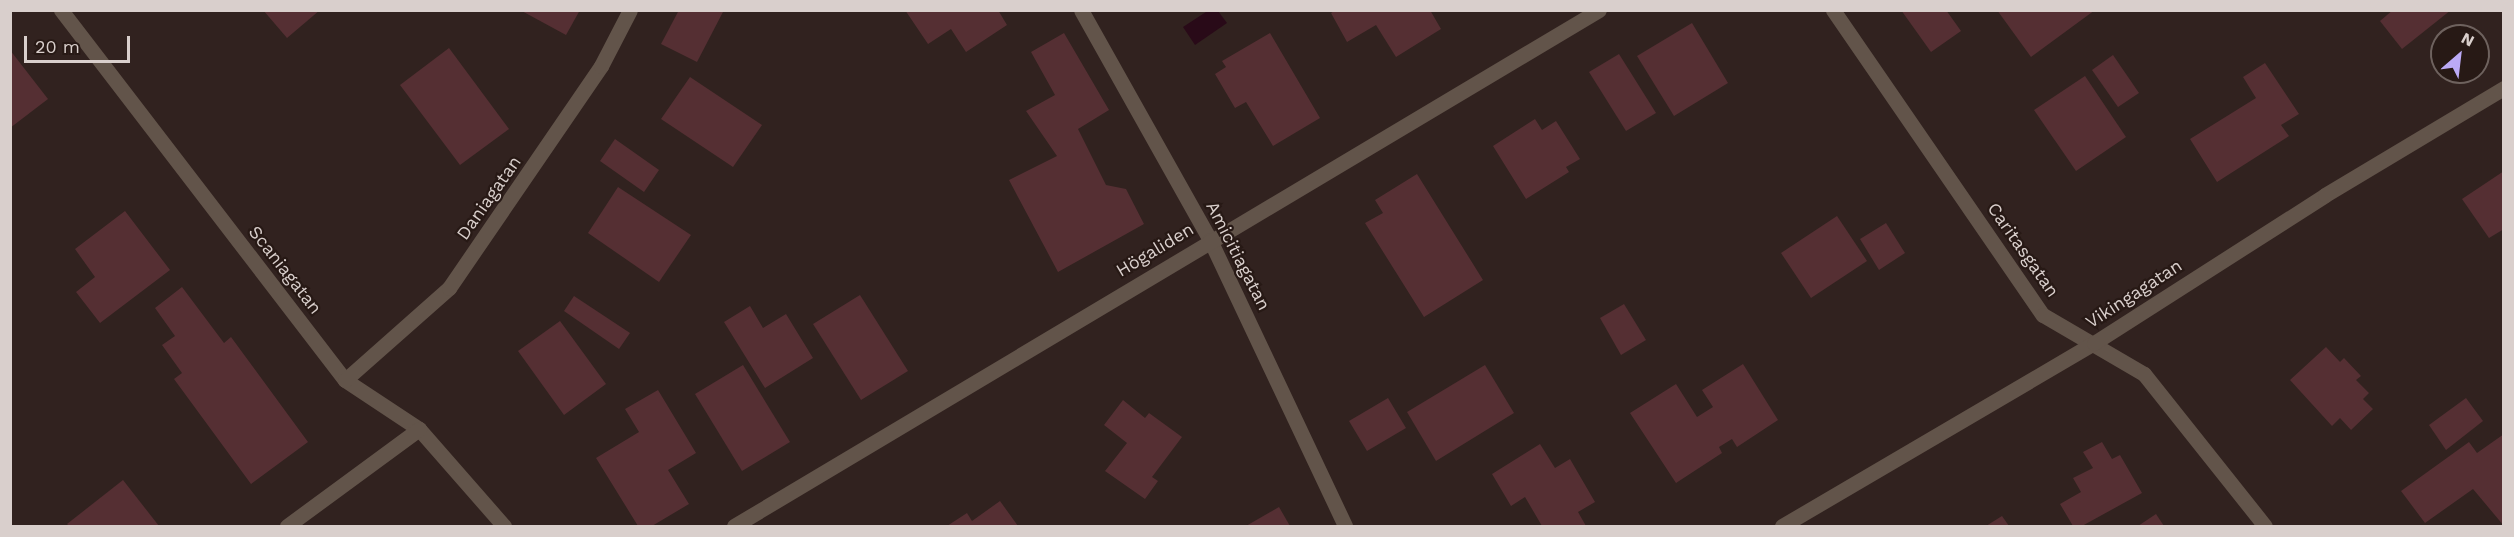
<!DOCTYPE html>
<meta charset="utf-8">
<style>
body{margin:0}
#map{position:relative;width:2514px;height:537px;overflow:hidden;background:#31221f;font-family:"Work Sans",sans-serif}
div>[style]{position:absolute}
.water>*{inset:0;background:#290a18}
.building>*{inset:0;background:#552f33}
.street>*{height:15px;margin:-7.5px;padding:0 7.5px;transform-origin:7.5px;border-radius:7.5px;background:#62544a}
span{translate:-50% -50%;white-space:nowrap;text-align:center;line-height:1.15;-webkit-text-stroke:4.5px #271915;paint-order:stroke}
.street-label{font-size:18px;color:#d9cfcc}
.frame{position:absolute;inset:0;border:12px solid #d9cfcc;pointer-events:none}
.north{position:absolute;left:2430px;top:24px;width:60px;height:60px;box-sizing:border-box;background:#271915;border:2px solid #6e625e;border-radius:50%;rotate:28deg;font-size:16px;font-weight:700;line-height:24px;text-align:center;color:#d9cfcc}
.north::after{content:'';display:block;margin:auto;width:21px;height:27px;background:#bbaaf6;clip-path:polygon(50% 0,100% 100%,50% 72%,0 100%)}
.scale{position:absolute;left:24px;top:36px;width:106px;height:27px;box-sizing:border-box;border:3px solid #d9cfcc;border-top:0;padding-left:8px;font-size:18px;line-height:21px;white-space:nowrap;color:#d9cfcc;-webkit-text-stroke:4px #271915;paint-order:stroke}
</style>
<div id="map">
<div class="water">
<div style="clip-path:polygon(1209px 10px,1218px 11px,1227px 23px,1195px 45px,1183px 27px)"></div>
</div>
<div class="building">
<div style="clip-path:polygon(263px 10px,320px 10px,287px 38px)"></div>
<div style="clip-path:polygon(520px 10px,580px 10px,566px 35px)"></div>
<div style="clip-path:polygon(679px 10px,724px 10px,697px 62px,661px 44px)"></div>
<div style="clip-path:polygon(905px 10px,998px 10px,1007px 25px,966px 52px,951px 29px,928px 44px)"></div>
<div style="clip-path:polygon(1336px 10px,1430px 10px,1441px 29px,1396px 57px,1376px 25px,1347px 42px,1331px 13px)"></div>
<div style="clip-path:polygon(1901px 10px,1946px 10px,1961px 31px,1931px 52px)"></div>
<div style="clip-path:polygon(1997px 10px,2095px 10px,2031px 57px)"></div>
<div style="clip-path:polygon(2393px 10px,2451px 10px,2402px 49px,2380px 21px)"></div>
<div style="clip-path:polygon(1692px 23px,1728px 83px,1674px 116px,1637px 56px)"></div>
<div style="clip-path:polygon(1064px 33px,1109px 110px,1078px 129px,1106px 185px,1126px 189px,1144px 224px,1058px 272px,1009px 180px,1057px 156px,1026px 111px,1055px 95px,1031px 52px)"></div>
<div style="clip-path:polygon(1270px 33px,1320px 118px,1273px 146px,1246px 102px,1235px 108px,1215px 74px,1226px 67px,1222px 61px)"></div>
<div style="clip-path:polygon(449px 48px,509px 129px,460px 165px,400px 85px)"></div>
<div style="clip-path:polygon(10px 50px,48px 99px,10px 128px)"></div>
<div style="clip-path:polygon(1619px 54px,1656px 113px,1626px 131px,1589px 72px)"></div>
<div style="clip-path:polygon(2113px 55px,2139px 93px,2118px 107px,2092px 70px)"></div>
<div style="clip-path:polygon(2265px 63px,2299px 114px,2281px 125px,2289px 136px,2217px 182px,2190px 139px,2256px 98px,2243px 77px)"></div>
<div style="clip-path:polygon(2085px 76px,2126px 137px,2076px 171px,2034px 110px)"></div>
<div style="clip-path:polygon(690px 77px,762px 125px,733px 167px,661px 119px)"></div>
<div style="clip-path:polygon(1535px 119px,1542px 130px,1556px 121px,1580px 159px,1566px 167px,1569px 172px,1526px 199px,1493px 146px)"></div>
<div style="clip-path:polygon(615px 139px,659px 170px,644px 192px,600px 161px)"></div>
<div style="clip-path:polygon(2504px 171px,2504px 229px,2489px 238px,2462px 199px)"></div>
<div style="clip-path:polygon(1417px 174px,1483px 280px,1424px 317px,1365px 223px,1383px 213px,1375px 200px)"></div>
<div style="clip-path:polygon(618px 187px,691px 235px,659px 282px,588px 233px)"></div>
<div style="clip-path:polygon(125px 211px,170px 270px,100px 323px,76px 292px,95px 277px,75px 249px)"></div>
<div style="clip-path:polygon(1837px 216px,1867px 261px,1811px 298px,1781px 253px)"></div>
<div style="clip-path:polygon(1886px 223px,1905px 253px,1879px 270px,1860px 239px)"></div>
<div style="clip-path:polygon(182px 287px,224px 343px,231px 337px,308px 442px,251px 484px,174px 379px,182px 373px,162px 345px,175px 336px,155px 308px)"></div>
<div style="clip-path:polygon(860px 295px,908px 371px,861px 400px,813px 324px)"></div>
<div style="clip-path:polygon(574px 296px,630px 333px,619px 349px,564px 311px)"></div>
<div style="clip-path:polygon(1624px 304px,1646px 340px,1621px 355px,1600px 318px)"></div>
<div style="clip-path:polygon(750px 306px,763px 328px,786px 314px,813px 358px,765px 388px,724px 322px)"></div>
<div style="clip-path:polygon(560px 321px,606px 384px,564px 415px,518px 351px)"></div>
<div style="clip-path:polygon(2326px 347px,2340px 362px,2344px 358px,2361px 376px,2356px 380px,2369px 393px,2363px 399px,2373px 409px,2351px 430px,2340px 418px,2332px 426px,2290px 380px)"></div>
<div style="clip-path:polygon(1743px 364px,1778px 420px,1737px 447px,1732px 439px,1719px 447px,1722px 453px,1676px 483px,1630px 413px,1676px 384px,1697px 417px,1713px 407px,1702px 390px)"></div>
<div style="clip-path:polygon(743px 365px,790px 442px,742px 471px,695px 394px)"></div>
<div style="clip-path:polygon(1485px 365px,1514px 413px,1436px 461px,1407px 412px)"></div>
<div style="clip-path:polygon(658px 390px,696px 453px,668px 470px,689px 504px,652px 526px,638px 526px,596px 458px,639px 432px,625px 409px)"></div>
<div style="clip-path:polygon(1388px 398px,1406px 428px,1367px 451px,1349px 421px)"></div>
<div style="clip-path:polygon(2466px 398px,2483px 421px,2446px 450px,2429px 425px)"></div>
<div style="clip-path:polygon(1123px 400px,1145px 418px,1149px 413px,1182px 437px,1152px 477px,1158px 481px,1145px 499px,1105px 471px,1127px 443px,1104px 425px)"></div>
<div style="clip-path:polygon(2504px 434px,2504px 526px,2473px 489px,2425px 523px,2401px 491px,2469px 442px,2477px 453px)"></div>
<div style="clip-path:polygon(2102px 442px,2112px 459px,2120px 455px,2142px 493px,2082px 526px,2073px 526px,2060px 504px,2081px 492px,2073px 478px,2093px 468px,2083px 452px)"></div>
<div style="clip-path:polygon(1540px 444px,1555px 468px,1570px 459px,1595px 502px,1578px 512px,1586px 526px,1542px 526px,1525px 497px,1511px 506px,1492px 474px)"></div>
<div style="clip-path:polygon(123px 480px,159px 526px,69px 526px,67px 524px)"></div>
<div style="clip-path:polygon(1000px 501px,1018px 526px,947px 526px,967px 513px,972px 521px)"></div>
<div style="clip-path:polygon(1279px 507px,1290px 526px,1246px 526px)"></div>
<div style="clip-path:polygon(2156px 514px,2164px 526px,2138px 526px)"></div>
<div style="clip-path:polygon(2002px 516px,2009px 526px,1986px 526px)"></div>
</div>
<div class="street">
<div style="left:61px;top:10px;width:466px;rotate:52.5deg"></div>
<div style="left:345px;top:380px;width:89px;rotate:33.5deg"></div>
<div style="left:419px;top:429px;width:129px;rotate:48.8deg"></div>
<div style="left:1081px;top:10px;width:264px;rotate:60.7deg"></div>
<div style="left:1210px;top:240px;width:316px;rotate:64.7deg"></div>
<div style="left:1833px;top:10px;width:370px;rotate:55.5deg"></div>
<div style="left:2043px;top:315px;width:117px;rotate:30.3deg"></div>
<div style="left:2144px;top:374px;width:194px;rotate:51.5deg"></div>
<div style="left:345px;top:380px;width:139px;rotate:-41.5deg"></div>
<div style="left:449px;top:288px;width:269px;rotate:-55.6deg"></div>
<div style="left:601px;top:66px;width:63px;rotate:-62.6deg"></div>
<div style="left:287px;top:526px;width:164px;rotate:-36.3deg"></div>
<div style="left:734px;top:526px;width:1007px;rotate:-30.82deg"></div>
<div style="left:1782px;top:526px;width:362px;rotate:-30.4deg"></div>
<div style="left:2094px;top:343px;width:274px;rotate:-32.6deg"></div>
<div style="left:2325px;top:195px;width:209px;rotate:-30.9deg"></div>
</div>
<div class="street-label">
<span style="left:489px;top:198px;rotate:-55deg">Daniagatan</span>
<span style="left:1155px;top:250px;rotate:-31deg">Högaliden</span>
<span style="left:2023px;top:250px;rotate:55deg">Caritasgatan</span>
<span style="left:1238px;top:256px;rotate:63deg">Amicitiagatan</span>
<span style="left:285px;top:270px;rotate:52deg">Scaniagatan</span>
<span style="left:2134px;top:294px;rotate:-33deg">Vikingagatan</span>
</div>
<div class="frame"></div>
<div class="north">N</div>
<div class="scale">20 m</div>
</div>
